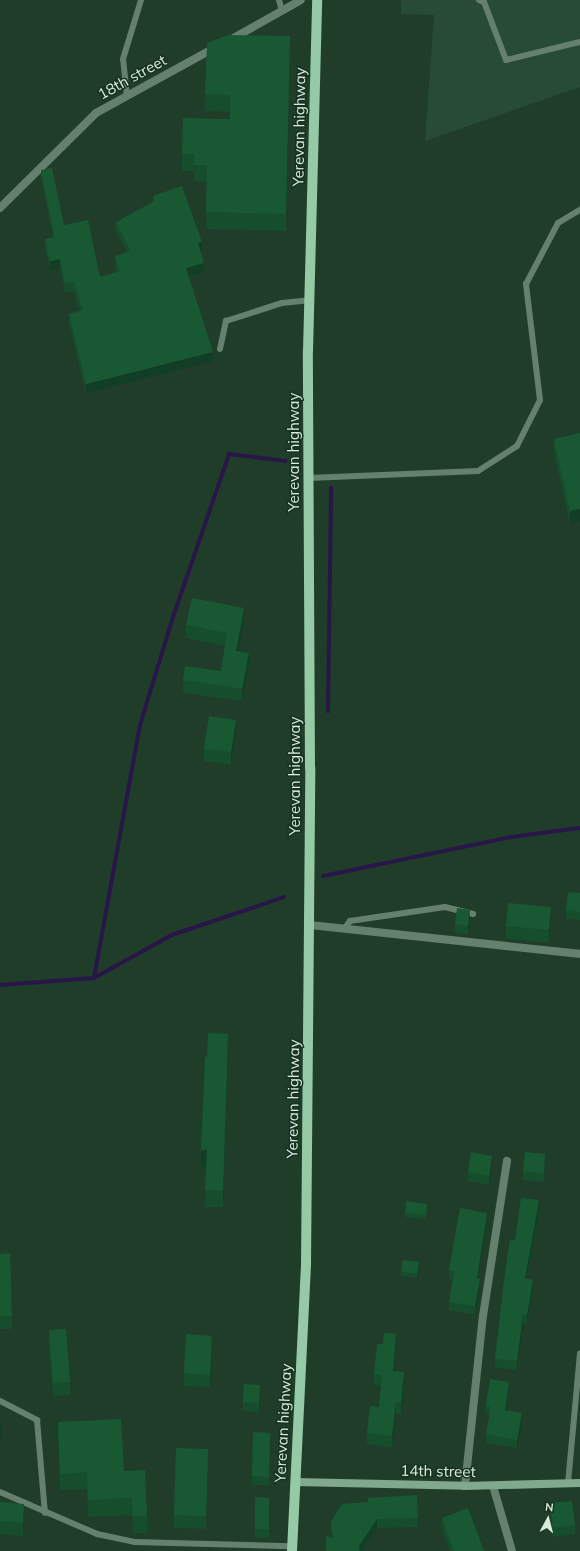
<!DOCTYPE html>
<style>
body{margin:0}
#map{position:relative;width:580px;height:1551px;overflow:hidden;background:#203d2a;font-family:Mulish,sans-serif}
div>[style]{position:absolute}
.built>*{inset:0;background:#274b34}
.stream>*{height:4px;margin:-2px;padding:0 2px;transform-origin:2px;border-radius:2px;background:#281648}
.lane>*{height:6px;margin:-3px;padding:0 3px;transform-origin:3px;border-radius:3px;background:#66806e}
.street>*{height:8px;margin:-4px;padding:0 4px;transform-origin:4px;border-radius:4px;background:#66806e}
.secondary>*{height:8px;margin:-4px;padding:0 4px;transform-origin:4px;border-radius:4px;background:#80a98d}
.primary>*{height:10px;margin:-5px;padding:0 5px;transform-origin:5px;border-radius:5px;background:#94caa5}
.wall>*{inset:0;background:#154d2d}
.shaded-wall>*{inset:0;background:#113e24}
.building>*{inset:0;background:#185934}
span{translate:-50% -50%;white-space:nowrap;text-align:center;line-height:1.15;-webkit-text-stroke:3px #163220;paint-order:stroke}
.street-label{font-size:15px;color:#dbecdf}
.north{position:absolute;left:528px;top:1499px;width:40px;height:40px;-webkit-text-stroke:3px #163220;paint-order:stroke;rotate:7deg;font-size:11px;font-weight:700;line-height:16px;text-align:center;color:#dbecdf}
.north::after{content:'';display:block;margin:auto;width:14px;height:18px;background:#dbecdf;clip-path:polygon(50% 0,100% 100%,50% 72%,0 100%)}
</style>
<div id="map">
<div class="built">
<div style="clip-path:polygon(401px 0,580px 0,580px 87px,425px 141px,434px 15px,401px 14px)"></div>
</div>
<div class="stream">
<div style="left:328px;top:711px;width:223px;rotate:-89.2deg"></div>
<div style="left:323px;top:876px;width:192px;rotate:-11.7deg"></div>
<div style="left:511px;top:837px;width:70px;rotate:-7.4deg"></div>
<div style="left:94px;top:978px;width:257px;rotate:-79.7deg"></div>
<div style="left:140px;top:725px;width:113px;rotate:-73deg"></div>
<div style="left:173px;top:617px;width:172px;rotate:-71deg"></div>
<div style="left:229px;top:454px;width:57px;rotate:7deg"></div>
<div style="left:0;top:985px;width:94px;rotate:-4.3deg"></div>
<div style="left:94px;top:978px;width:89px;rotate:-28.9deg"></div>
<div style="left:172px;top:935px;width:118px;rotate:-18.7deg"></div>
</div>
<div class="lane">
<div style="left:279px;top:0;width:11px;rotate:75deg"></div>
<div style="left:479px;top:0;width:5px;rotate:22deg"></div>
<div style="left:484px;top:2px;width:62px;rotate:69.2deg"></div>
<div style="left:506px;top:60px;width:76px;rotate:-13.7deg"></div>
<div style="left:127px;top:96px;width:37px;rotate:-96deg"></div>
<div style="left:123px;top:59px;width:62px;rotate:-73deg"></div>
<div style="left:220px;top:349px;width:29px;rotate:-78deg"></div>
<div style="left:226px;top:321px;width:59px;rotate:-17.8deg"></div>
<div style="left:282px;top:303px;width:27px;rotate:-6deg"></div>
<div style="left:309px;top:478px;width:169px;rotate:-2.4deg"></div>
<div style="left:478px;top:471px;width:46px;rotate:-32.7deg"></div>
<div style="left:517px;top:446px;width:51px;rotate:-63.4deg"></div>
<div style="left:540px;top:400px;width:117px;rotate:-96.9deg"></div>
<div style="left:526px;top:284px;width:69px;rotate:-62.3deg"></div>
<div style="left:558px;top:223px;width:26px;rotate:-31deg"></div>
<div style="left:344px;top:929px;width:10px;rotate:-53deg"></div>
<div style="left:350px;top:921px;width:96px;rotate:-8.4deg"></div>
<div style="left:445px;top:907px;width:29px;rotate:14deg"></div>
<div style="left:0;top:1401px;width:42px;rotate:27.2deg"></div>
<div style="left:37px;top:1420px;width:93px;rotate:85.1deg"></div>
<div style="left:568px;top:1483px;width:130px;rotate:-84.7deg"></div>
<div style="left:0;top:1492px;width:106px;rotate:23.4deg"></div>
<div style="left:97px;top:1534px;width:38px;rotate:12deg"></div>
<div style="left:134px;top:1542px;width:158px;rotate:1.5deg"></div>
</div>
<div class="street">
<div style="left:230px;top:40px;width:81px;rotate:-29.4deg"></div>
<div style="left:0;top:208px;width:135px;rotate:-44.7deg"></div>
<div style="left:96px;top:113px;width:135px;rotate:-28.8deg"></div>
<div style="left:310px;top:925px;width:272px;rotate:6.1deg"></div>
<div style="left:465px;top:1486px;width:171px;rotate:-84deg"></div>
<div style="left:483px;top:1316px;width:157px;rotate:-81.2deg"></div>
<div style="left:493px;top:1486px;width:68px;rotate:73.7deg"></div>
</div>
<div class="secondary">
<div style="left:295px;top:1482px;width:170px;rotate:1.3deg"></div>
<div style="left:465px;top:1486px;width:115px;rotate:-1.5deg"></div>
</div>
<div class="primary">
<div style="left:292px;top:1551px;width:286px;rotate:-87.2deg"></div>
<div style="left:306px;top:1265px;width:497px;rotate:-89.5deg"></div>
<div style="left:310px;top:768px;width:417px;rotate:-90.3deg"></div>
<div style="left:308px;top:351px;width:351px;rotate:-88.5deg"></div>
</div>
<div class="wall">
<div style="clip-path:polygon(290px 53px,286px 231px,206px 229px,207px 182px,194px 181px,194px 171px,182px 171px,182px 154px,230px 119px,230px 112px,205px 111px,205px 94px)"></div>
<div style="clip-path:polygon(41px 170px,64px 225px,100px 277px,117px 272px,115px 265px,115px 256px,127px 252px,116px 231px,116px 222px,153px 202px,153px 196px,202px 251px,201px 251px,204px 272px,189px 276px,213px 361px,86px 393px,69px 323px,69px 314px,80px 311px,74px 291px,65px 292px,60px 268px,50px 270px,45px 248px,45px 239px,53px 237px,41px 179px)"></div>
<div style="clip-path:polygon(580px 433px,580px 522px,570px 524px,554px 452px,554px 439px)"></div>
<div style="clip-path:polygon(244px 621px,238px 651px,249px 665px,242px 701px,183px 693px,183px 680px,221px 671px,225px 646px,186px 638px,186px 625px)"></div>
<div style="clip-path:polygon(236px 733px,231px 765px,204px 761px,204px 749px)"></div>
<div style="clip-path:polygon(580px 893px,580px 920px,566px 919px,566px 910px)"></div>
<div style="clip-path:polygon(470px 919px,468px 935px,455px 933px,455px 924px)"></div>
<div style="clip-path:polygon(551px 920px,549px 943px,506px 939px,506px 926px)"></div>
<div style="clip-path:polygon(228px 1050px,223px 1207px,205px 1207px,206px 1166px,201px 1167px)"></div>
<div style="clip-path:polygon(545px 1163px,544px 1182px,523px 1180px,523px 1171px)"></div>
<div style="clip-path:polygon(492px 1165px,489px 1185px,468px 1181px,468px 1172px)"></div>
<div style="clip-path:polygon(427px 1208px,426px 1219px,405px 1217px,405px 1213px)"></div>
<div style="clip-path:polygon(539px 1209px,527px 1279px,533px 1288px,527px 1324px,523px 1323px,517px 1370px,495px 1368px,495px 1359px,515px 1240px)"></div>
<div style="clip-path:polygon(487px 1222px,478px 1279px,480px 1288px,475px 1315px,449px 1310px,449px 1302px,453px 1279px,449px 1279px,449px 1270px)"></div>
<div style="clip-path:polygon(0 1254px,12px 1316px,12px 1329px,0 1329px)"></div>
<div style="clip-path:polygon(419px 1267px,417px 1278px,401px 1276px,401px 1271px)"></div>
<div style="clip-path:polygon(49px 1330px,70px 1382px,70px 1395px,53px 1396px,49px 1343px)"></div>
<div style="clip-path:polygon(396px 1346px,394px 1371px,404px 1383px,401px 1414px,396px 1414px,392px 1448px,367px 1444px,367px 1433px,379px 1407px,381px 1386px,374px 1385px,374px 1374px)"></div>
<div style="clip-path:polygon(212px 1349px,210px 1387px,184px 1386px,184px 1373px)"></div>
<div style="clip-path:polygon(509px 1391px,506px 1410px,522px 1422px,517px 1448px,486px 1443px,486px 1434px,490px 1414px,486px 1414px,486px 1405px)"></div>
<div style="clip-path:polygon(260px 1394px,259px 1412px,243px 1411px,243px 1402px)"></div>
<div style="clip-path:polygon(58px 1422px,124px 1471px,147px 1516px,147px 1533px,133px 1533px,132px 1515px,88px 1517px,87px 1489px,60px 1490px,58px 1438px)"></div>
<div style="clip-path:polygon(253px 1432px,270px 1433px,269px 1485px,252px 1485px)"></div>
<div style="clip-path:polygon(208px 1462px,206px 1529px,174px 1528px,174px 1515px)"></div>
<div style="clip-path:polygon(417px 1495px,418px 1527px,377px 1528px,361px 1551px,326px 1551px,332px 1538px,331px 1531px,331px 1522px,368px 1502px)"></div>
<div style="clip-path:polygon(255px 1497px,269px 1498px,269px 1538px,255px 1538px)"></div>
<div style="clip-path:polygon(0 1502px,24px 1517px,23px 1536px,0 1534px)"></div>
<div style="clip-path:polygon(550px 1503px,575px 1525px,575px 1534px,553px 1537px,550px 1512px)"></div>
<div style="clip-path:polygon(442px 1518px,484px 1551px,450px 1551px,442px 1528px)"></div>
</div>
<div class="shaded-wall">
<div style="clip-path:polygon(290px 36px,290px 53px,286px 231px,286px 214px)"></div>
<div style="clip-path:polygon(202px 242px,202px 251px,198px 252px,198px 243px)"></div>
<div style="clip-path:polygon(60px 259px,60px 268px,50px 270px,50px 261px)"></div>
<div style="clip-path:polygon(204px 263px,204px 272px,186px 277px,186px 268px)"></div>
<div style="clip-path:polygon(213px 352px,213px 361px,86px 393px,86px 384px)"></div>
<div style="clip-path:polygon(580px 509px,580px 522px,570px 524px,570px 511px)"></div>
<div style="clip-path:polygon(244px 608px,244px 621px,236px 664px,236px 651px)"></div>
<div style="clip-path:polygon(249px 653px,249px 665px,242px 701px,242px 689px)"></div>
<div style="clip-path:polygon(236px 720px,236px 733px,231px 765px,231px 752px)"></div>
<div style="clip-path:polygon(551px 907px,551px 920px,549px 943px,549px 930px)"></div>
<div style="clip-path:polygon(470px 910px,470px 919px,468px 935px,468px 926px)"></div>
<div style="clip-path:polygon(228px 1034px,228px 1050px,223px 1207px,223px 1190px)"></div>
<div style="clip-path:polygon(207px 1149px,207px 1166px,201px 1167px,201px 1151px)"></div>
<div style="clip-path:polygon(545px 1154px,545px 1163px,544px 1182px,544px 1174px)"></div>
<div style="clip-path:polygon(492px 1156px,492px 1165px,489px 1185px,489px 1176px)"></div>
<div style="clip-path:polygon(539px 1200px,539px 1209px,525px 1287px,525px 1278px)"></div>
<div style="clip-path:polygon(487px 1213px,487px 1222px,477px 1287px,477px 1278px)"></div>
<div style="clip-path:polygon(419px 1262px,419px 1267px,417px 1278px,417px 1274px)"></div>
<div style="clip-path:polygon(480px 1279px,480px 1288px,475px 1315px,475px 1306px)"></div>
<div style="clip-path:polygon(533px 1280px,533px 1288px,527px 1324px,527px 1315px)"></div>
<div style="clip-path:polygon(523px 1314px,523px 1323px,517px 1370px,517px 1361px)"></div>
<div style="clip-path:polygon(396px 1334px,396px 1346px,393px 1382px,393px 1371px)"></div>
<div style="clip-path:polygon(212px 1336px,212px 1349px,210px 1387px,210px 1375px)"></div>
<div style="clip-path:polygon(404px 1372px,404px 1383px,401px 1414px,401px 1403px)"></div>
<div style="clip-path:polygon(509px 1382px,509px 1391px,505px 1419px,505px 1410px)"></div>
<div style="clip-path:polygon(260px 1385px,260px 1394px,259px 1412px,259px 1403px)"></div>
<div style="clip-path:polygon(396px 1402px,396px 1414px,392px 1448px,392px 1436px)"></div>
<div style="clip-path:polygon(522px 1413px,522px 1422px,517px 1448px,517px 1440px)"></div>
<div style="clip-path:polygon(1px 1421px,1px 1437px,0 1439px,0 1423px)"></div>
<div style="clip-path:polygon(24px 1504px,24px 1517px,23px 1536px,23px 1523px)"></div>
<div style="clip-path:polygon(377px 1519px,377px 1528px,361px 1551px,359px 1551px,359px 1546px)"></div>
</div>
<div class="building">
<div style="clip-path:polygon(228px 35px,290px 36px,286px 214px,206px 212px,207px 165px,194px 165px,194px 154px,182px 154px,183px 118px,230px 119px,230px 95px,205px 94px,207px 43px)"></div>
<div style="clip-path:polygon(52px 168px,64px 225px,88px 220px,100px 277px,120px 271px,115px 256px,131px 251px,116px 222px,155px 201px,153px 196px,182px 186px,202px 242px,198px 243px,204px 263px,186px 268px,213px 352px,86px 384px,69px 314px,83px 310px,74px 282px,65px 283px,60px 259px,50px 261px,45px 239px,55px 237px,41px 170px)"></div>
<div style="clip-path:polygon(580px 433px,580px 509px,570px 511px,554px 439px)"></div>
<div style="clip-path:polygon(192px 598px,244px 608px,236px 651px,249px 653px,242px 689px,183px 680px,185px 666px,221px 671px,227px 633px,186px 625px)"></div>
<div style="clip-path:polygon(209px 716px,236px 720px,231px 752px,204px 749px)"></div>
<div style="clip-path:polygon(568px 892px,580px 893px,580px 912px,566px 910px)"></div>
<div style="clip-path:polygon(508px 903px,551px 907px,549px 930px,506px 926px)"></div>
<div style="clip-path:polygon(457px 908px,470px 910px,468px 926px,455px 924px)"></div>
<div style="clip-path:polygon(208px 1033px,228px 1034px,223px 1190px,205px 1190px,207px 1149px,201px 1151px,205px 1057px,207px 1057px)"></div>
<div style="clip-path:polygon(471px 1152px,492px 1156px,489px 1176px,468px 1172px)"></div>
<div style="clip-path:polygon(525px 1152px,545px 1154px,544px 1174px,523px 1171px)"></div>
<div style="clip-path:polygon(521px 1198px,539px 1200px,525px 1278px,533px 1280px,527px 1315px,523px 1314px,517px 1361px,495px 1359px,505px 1272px,510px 1240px,515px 1240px)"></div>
<div style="clip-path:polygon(406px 1201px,427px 1204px,426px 1215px,405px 1213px)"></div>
<div style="clip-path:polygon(460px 1208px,487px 1213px,477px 1278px,480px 1279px,475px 1306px,449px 1302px,454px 1271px,449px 1270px)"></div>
<div style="clip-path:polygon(10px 1253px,12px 1316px,0 1316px,0 1254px)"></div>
<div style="clip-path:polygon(403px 1260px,419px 1262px,417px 1274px,401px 1271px)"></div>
<div style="clip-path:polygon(66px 1329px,70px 1382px,53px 1383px,49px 1330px)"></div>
<div style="clip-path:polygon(384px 1333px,396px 1334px,393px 1371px,404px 1372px,401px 1403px,396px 1402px,392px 1436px,367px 1433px,370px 1406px,379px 1407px,382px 1375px,374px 1374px,377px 1344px,383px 1344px)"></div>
<div style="clip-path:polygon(186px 1334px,212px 1336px,210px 1375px,184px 1373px)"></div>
<div style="clip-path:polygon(490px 1379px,509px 1382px,505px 1410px,522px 1413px,517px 1440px,486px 1434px,491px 1406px,486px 1405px)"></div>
<div style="clip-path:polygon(244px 1384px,260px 1385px,259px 1403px,243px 1402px)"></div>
<div style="clip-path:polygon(121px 1419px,124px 1471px,145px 1470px,147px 1516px,133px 1516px,132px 1498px,88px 1500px,87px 1472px,60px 1474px,58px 1422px)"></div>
<div style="clip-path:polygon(253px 1432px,270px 1433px,269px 1477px,252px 1476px)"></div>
<div style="clip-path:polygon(176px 1448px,208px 1449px,206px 1516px,174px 1515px)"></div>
<div style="clip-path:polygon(417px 1495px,418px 1518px,377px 1519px,359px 1546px,360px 1551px,326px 1551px,326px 1536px,334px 1538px,331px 1522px,342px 1504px,368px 1502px,368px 1498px)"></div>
<div style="clip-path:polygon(255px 1497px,269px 1498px,269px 1529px,255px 1529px)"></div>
<div style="clip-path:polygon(572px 1501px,575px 1525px,553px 1528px,550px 1503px)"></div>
<div style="clip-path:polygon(0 1502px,24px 1504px,23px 1523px,0 1521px)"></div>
<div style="clip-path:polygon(468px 1508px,484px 1551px,454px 1551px,442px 1518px)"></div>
</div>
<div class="street-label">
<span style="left:132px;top:77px;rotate:-29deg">18th street</span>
<span style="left:299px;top:127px;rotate:-89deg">Yerevan highway</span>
<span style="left:294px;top:452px;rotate:-90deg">Yerevan highway</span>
<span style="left:295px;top:776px;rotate:-90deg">Yerevan highway</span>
<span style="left:293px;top:1099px;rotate:-89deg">Yerevan highway</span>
<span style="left:283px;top:1423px;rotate:-87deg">Yerevan highway</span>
<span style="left:438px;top:1471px;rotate:1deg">14th street</span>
</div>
<div class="north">N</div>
</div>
